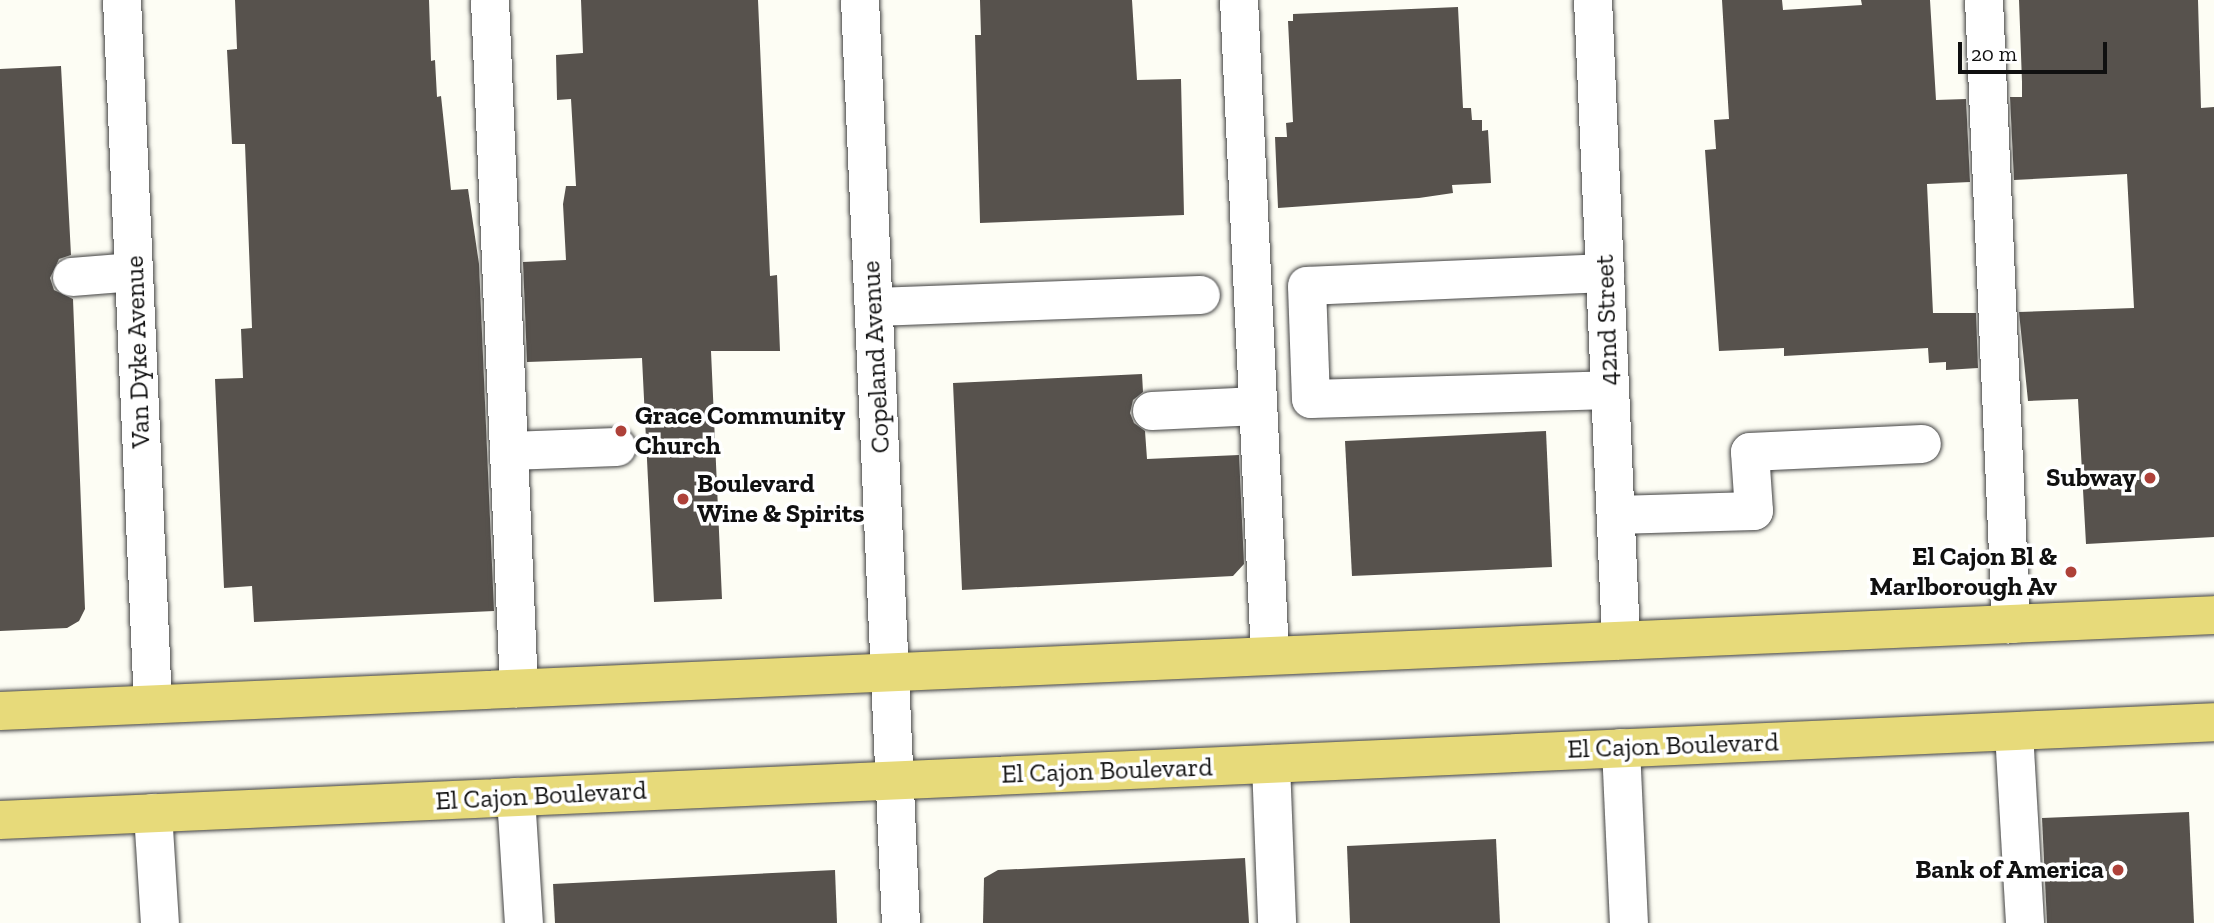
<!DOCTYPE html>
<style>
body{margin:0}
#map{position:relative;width:2214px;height:923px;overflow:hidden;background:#fdfdf4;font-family:"Zilla Slab",serif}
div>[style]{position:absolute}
.building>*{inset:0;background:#57524d}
.roads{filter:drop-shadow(0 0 2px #434343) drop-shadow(0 0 2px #434343)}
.minor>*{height:38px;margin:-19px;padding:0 19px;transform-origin:19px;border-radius:19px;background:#fff}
.major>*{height:38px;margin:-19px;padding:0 19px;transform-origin:19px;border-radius:19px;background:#e7da7a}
.dots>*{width:19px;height:19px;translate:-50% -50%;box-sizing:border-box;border:4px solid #fff;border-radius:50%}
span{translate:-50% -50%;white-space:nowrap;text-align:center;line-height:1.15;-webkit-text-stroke:7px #fff;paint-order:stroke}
.street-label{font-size:26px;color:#101010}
.poi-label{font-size:26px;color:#101010;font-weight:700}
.left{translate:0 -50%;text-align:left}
.right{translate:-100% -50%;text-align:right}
.scale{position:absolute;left:1958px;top:42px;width:149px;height:32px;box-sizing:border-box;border:4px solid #101010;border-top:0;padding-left:9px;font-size:21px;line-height:24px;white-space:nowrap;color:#101010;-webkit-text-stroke:5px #fff;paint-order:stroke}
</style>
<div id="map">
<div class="building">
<div style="clip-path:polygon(235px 0,429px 0,431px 61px,435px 60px,437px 97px,441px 96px,451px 190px,468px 189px,479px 264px,494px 611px,254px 622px,252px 586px,224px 588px,215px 379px,243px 378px,241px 329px,252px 328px,245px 144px,232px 144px,227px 50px,237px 49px)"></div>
<div style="clip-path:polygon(581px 0,758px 0,770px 276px,777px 275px,780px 351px,711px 351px,722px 599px,654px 602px,642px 358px,527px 362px,523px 262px,566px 260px,563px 204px,566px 186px,576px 186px,571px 99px,557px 100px,556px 55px,583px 53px)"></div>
<div style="clip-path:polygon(980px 0,1132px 0,1137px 80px,1181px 79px,1184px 215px,980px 223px,975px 35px,981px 35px)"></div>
<div style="clip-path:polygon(1722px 0,1782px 0,1783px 10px,1862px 5px,1861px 0,1930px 0,1936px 100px,1966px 99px,1970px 182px,1927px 184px,1933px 313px,1976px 313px,1978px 368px,1946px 370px,1946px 362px,1929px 363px,1928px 348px,1784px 356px,1784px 348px,1719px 351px,1705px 150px,1716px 149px,1714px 120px,1729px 119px)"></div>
<div style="clip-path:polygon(2019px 0,2198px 0,2201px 108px,2214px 107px,2214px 537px,2086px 544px,2078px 399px,2028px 401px,2019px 312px,2134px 308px,2127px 174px,2014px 180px,2010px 97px,2022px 97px,2022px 82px)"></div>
<div style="clip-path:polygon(1458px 7px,1463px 108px,1471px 108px,1472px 120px,1482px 120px,1482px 131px,1488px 130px,1491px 183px,1452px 185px,1453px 193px,1419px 198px,1278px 208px,1275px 137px,1287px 137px,1286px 123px,1293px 122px,1288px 21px,1293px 21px,1293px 14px)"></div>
<div style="clip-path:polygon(61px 66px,71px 255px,59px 259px,50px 278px,54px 290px,73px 299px,85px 609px,79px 621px,67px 628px,0 631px,0 69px)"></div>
<div style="clip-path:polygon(1142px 374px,1143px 392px,1133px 400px,1130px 413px,1134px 423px,1145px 431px,1147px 459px,1239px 455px,1244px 564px,1233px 576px,962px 590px,953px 383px)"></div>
<div style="clip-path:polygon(1546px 431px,1552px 567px,1352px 576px,1345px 441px)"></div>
<div style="clip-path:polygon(2189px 812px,2194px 923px,2047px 923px,2042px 818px)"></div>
<div style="clip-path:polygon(1496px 839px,1500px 923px,1350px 923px,1347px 846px)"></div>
<div style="clip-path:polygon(1245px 858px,1249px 923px,983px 923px,984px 878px,998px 870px)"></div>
<div style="clip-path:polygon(835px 870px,837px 923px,555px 923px,553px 884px)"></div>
</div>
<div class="roads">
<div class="minor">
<div style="left:122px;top:0;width:705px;rotate:87.48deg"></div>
<div style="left:490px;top:0;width:689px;rotate:87.59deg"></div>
<div style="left:860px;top:0;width:924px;rotate:87.46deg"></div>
<div style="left:1239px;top:0;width:656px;rotate:87.29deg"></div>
<div style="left:1593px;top:0;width:641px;rotate:87.49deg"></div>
<div style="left:1984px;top:0;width:625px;rotate:87.52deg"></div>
<div style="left:1605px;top:273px;width:298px;rotate:177.5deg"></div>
<div style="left:1307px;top:286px;width:113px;rotate:88deg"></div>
<div style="left:1311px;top:399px;width:299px;rotate:-1.7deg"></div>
<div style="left:72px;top:277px;width:62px;rotate:-4.6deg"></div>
<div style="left:874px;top:307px;width:327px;rotate:-2.1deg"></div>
<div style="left:1152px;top:411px;width:106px;rotate:-2.7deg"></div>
<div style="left:509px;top:451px;width:108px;rotate:-2.1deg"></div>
<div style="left:1616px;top:515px;width:138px;rotate:-1.7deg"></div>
<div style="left:1754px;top:511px;width:59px;rotate:-93.9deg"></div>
<div style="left:1750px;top:452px;width:172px;rotate:-2.7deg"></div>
<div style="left:2014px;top:732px;width:191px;rotate:86.7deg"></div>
<div style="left:1621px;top:748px;width:175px;rotate:87.4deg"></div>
<div style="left:1271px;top:764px;width:159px;rotate:87.8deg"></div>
<div style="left:516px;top:797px;width:126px;rotate:86.4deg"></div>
<div style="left:153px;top:813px;width:110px;rotate:86.4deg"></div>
</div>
<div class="major">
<div style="left:0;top:711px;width:2216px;rotate:-2.48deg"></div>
<div style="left:0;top:820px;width:2216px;rotate:-2.53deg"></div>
</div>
</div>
<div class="dots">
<div style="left:621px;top:431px;background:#ae4139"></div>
<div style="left:2150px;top:478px;background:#ae4139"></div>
<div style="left:683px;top:499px;background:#ae4139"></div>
<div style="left:2071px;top:572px;background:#ae4139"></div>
<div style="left:2118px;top:870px;background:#ae4139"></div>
</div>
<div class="street-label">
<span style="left:1607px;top:320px;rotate:-92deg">42nd Street</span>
<span style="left:138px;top:352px;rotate:-92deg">Van Dyke Avenue</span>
<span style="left:876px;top:357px;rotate:-93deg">Copeland Avenue</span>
<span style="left:1673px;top:746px;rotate:-2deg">El Cajon Boulevard</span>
<span style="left:1107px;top:771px;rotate:-2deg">El Cajon Boulevard</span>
<span style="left:541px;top:796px;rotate:-3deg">El Cajon Boulevard</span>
</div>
<div class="poi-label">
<span class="left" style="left:635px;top:431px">Grace Community<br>Church</span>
<span class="right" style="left:2136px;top:478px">Subway</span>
<span class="left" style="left:697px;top:499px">Boulevard<br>Wine &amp; Spirits</span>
<span class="right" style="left:2057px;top:572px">El Cajon Bl &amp;<br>Marlborough Av</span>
<span class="right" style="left:2104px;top:870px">Bank of America</span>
</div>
<div class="scale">20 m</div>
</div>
